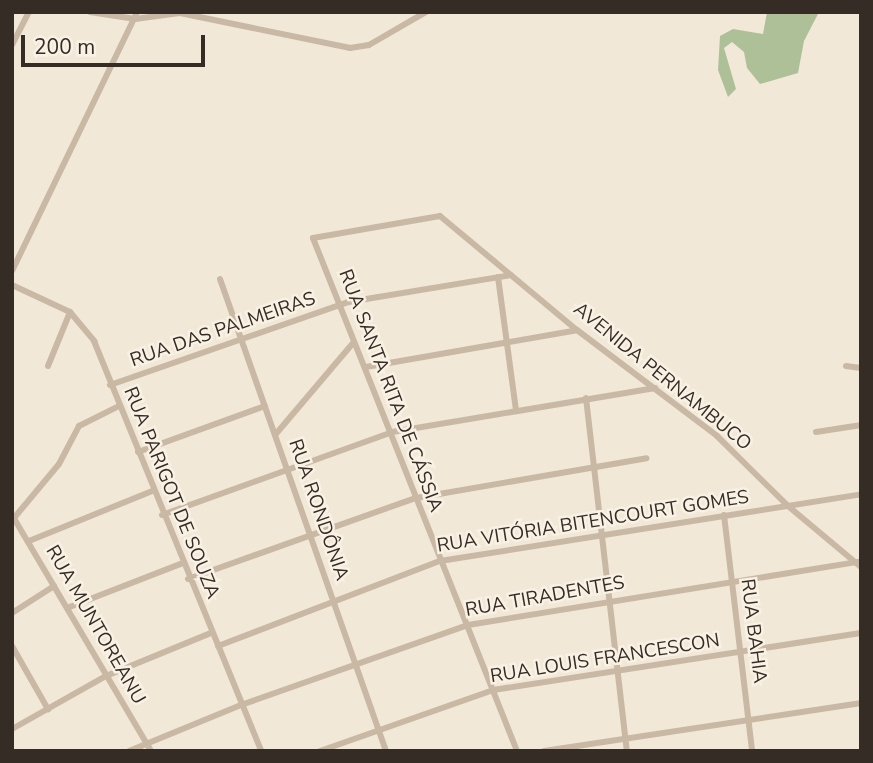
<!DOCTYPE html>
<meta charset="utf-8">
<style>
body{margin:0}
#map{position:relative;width:873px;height:763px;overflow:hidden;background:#f1e8d8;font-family:"Nunito Sans",sans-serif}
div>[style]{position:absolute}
.green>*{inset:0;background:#aec098}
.minor>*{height:6px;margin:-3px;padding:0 3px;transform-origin:3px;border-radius:3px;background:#c9b9a4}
span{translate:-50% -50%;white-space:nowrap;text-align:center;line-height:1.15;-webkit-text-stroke:5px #f9f2e4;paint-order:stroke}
.street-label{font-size:19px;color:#352c26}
.frame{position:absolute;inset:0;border:14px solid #352c26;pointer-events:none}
.scale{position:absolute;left:21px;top:35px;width:184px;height:32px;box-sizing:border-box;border:4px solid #352c26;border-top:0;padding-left:9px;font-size:21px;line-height:24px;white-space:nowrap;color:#352c26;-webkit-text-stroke:5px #f9f2e4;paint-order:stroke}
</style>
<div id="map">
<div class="green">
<div style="clip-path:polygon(767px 12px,819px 12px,804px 41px,798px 73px,760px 84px,747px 68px,744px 52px,732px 42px,724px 48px,736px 89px,728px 97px,718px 70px,720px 36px,733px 29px,763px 34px)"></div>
</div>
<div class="minor">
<div style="left:90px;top:12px;width:46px;rotate:8.8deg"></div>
<div style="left:135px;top:19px;width:45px;rotate:-7.6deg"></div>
<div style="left:180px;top:13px;width:174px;rotate:11.6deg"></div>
<div style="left:350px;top:48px;width:19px;rotate:-9deg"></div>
<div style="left:369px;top:45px;width:66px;rotate:-30.1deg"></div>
<div style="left:12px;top:45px;width:37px;rotate:-63deg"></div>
<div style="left:12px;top:271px;width:288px;rotate:-64.2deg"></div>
<div style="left:498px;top:277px;width:134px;rotate:82.3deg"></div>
<div style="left:220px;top:279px;width:500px;rotate:70.62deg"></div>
<div style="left:12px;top:285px;width:64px;rotate:25deg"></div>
<div style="left:70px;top:312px;width:38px;rotate:50deg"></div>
<div style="left:94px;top:341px;width:443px;rotate:67.8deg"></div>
<div style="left:48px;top:366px;width:58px;rotate:-67.8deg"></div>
<div style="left:846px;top:366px;width:15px;rotate:8deg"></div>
<div style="left:366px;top:367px;width:214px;rotate:-9.9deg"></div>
<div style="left:110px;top:385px;width:252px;rotate:-19.2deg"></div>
<div style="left:348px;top:302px;width:165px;rotate:-9.4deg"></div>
<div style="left:586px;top:398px;width:355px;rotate:83.4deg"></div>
<div style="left:816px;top:432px;width:46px;rotate:-8.8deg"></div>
<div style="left:275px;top:435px;width:122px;rotate:-49.7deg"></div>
<div style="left:138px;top:452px;width:135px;rotate:-19.9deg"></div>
<div style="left:12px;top:515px;width:274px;rotate:59.5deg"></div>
<div style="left:162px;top:515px;width:245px;rotate:-19.8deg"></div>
<div style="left:392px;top:432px;width:267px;rotate:-9.5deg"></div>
<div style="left:724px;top:515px;width:238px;rotate:83.2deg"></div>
<div style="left:14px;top:518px;width:70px;rotate:-50.2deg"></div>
<div style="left:59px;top:464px;width:43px;rotate:-62.2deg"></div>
<div style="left:79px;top:426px;width:45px;rotate:-26.6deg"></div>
<div style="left:29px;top:541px;width:133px;rotate:-22.1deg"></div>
<div style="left:188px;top:579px;width:242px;rotate:-19.6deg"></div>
<div style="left:416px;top:498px;width:234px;rotate:-9.8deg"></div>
<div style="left:67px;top:608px;width:124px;rotate:-21.2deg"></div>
<div style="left:12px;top:613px;width:50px;rotate:-32.7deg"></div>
<div style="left:12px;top:646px;width:73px;rotate:60.3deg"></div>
<div style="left:218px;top:646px;width:238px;rotate:-21deg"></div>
<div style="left:440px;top:561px;width:426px;rotate:-9deg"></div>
<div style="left:12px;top:729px;width:108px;rotate:-29.4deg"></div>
<div style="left:106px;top:676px;width:113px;rotate:-22.3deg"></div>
<div style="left:129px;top:751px;width:121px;rotate:-22.3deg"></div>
<div style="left:241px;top:705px;width:241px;rotate:-19.4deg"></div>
<div style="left:468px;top:625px;width:395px;rotate:-9.2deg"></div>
<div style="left:320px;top:751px;width:183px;rotate:-19.4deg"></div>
<div style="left:493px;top:690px;width:372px;rotate:-8.8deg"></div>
<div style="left:517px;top:751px;width:552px;rotate:-111.69deg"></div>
<div style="left:313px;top:238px;width:129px;rotate:-9.8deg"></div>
<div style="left:440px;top:216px;width:178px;rotate:39.8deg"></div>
<div style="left:577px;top:330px;width:176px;rotate:37.1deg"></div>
<div style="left:717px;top:436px;width:100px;rotate:44.6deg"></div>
<div style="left:788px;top:506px;width:95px;rotate:39.9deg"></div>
<div style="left:544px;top:751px;width:321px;rotate:-8.6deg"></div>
</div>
<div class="street-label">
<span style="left:223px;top:330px;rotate:-19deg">RUA DAS PALMEIRAS</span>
<span style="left:662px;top:377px;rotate:39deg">AVENIDA PERNAMBUCO</span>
<span style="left:390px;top:391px;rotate:69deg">RUA SANTA RITA DE CÁSSIA</span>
<span style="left:171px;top:493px;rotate:68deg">RUA PARIGOT DE SOUZA</span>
<span style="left:318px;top:510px;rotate:71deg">RUA RONDÔNIA</span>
<span style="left:593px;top:522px;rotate:-9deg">RUA VITÓRIA BITENCOURT GOMES</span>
<span style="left:545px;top:597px;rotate:-10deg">RUA TIRADENTES</span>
<span style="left:95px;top:625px;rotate:60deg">RUA MUNTOREANU</span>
<span style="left:753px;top:631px;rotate:83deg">RUA BAHIA</span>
<span style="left:605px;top:659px;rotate:-9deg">RUA LOUIS FRANCESCON</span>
</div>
<div class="frame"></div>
<div class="scale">200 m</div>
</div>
